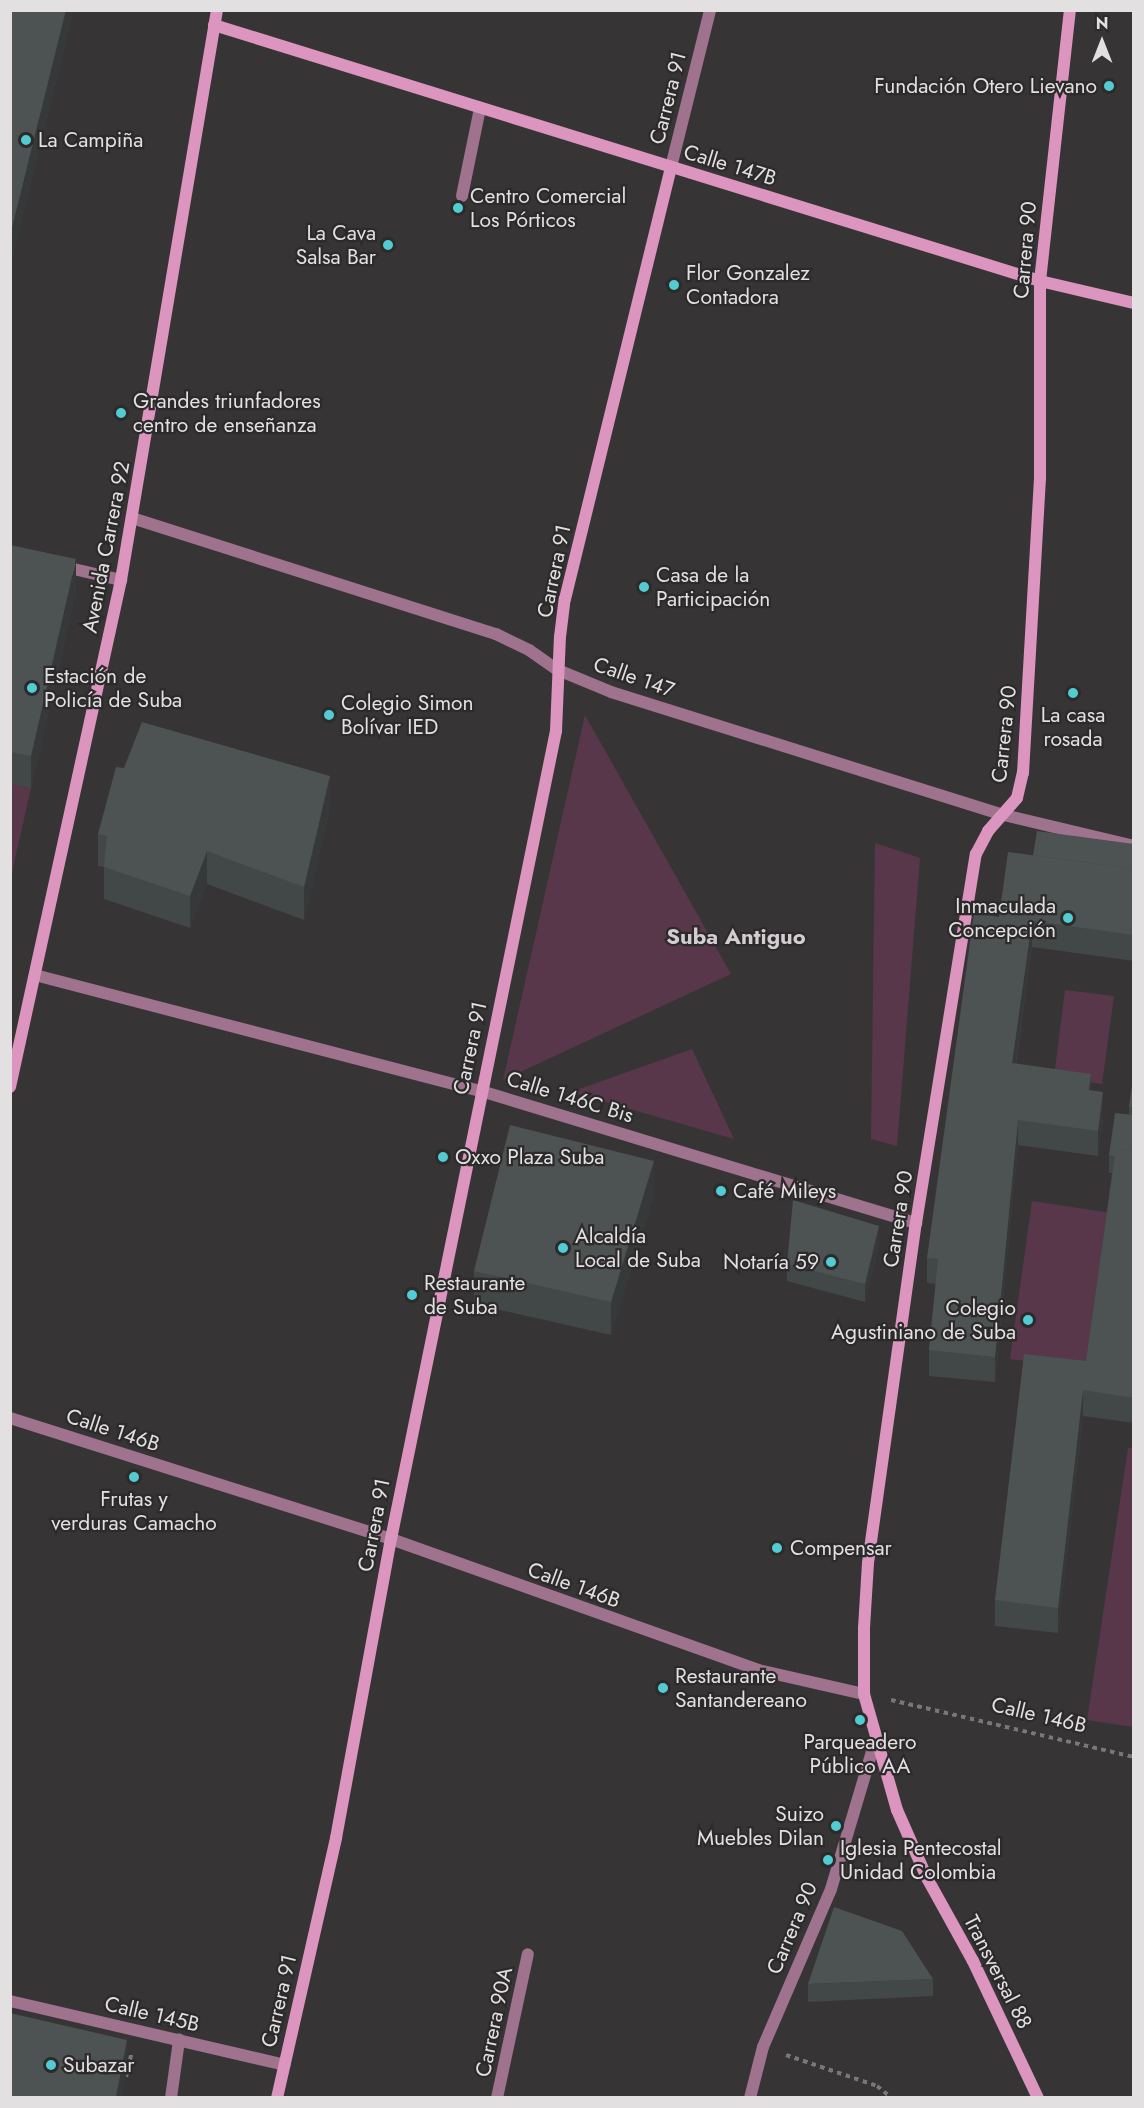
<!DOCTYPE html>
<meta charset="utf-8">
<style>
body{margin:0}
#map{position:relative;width:1144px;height:2108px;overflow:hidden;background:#373436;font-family:Jost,sans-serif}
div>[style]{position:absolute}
.green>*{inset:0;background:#58374b}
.path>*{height:4px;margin-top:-2px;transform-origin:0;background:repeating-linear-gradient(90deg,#7a7779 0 4.5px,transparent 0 9px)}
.lane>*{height:12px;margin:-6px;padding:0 6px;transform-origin:6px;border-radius:6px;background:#9f738d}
.street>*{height:12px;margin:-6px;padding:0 6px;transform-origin:6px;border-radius:6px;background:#9f738d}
.secondary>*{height:12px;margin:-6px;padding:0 6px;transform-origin:6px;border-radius:6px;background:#db95be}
.wall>*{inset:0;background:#424747}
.shaded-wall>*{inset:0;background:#363939}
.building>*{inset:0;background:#4d5252}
.dots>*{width:16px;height:16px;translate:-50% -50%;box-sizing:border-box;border:3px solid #2d2a2b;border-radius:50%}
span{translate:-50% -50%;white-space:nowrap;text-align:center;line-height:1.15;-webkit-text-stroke:4.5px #2d2a2b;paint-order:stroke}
.poi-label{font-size:21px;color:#e2e0e1}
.right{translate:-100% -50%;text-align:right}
.left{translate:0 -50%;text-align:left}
.street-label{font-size:21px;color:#e2e0e1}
.neighbourhood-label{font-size:22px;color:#d2cdd0;font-weight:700}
.frame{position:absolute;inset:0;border:12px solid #e2e0e1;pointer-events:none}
.north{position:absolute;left:1072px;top:12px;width:60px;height:60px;-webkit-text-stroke:4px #2d2a2b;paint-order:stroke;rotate:0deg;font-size:16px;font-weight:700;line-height:24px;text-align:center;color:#e2e0e1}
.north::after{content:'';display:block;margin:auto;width:21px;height:27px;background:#e2e0e1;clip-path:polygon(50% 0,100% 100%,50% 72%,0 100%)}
</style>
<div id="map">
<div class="green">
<div style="clip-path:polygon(585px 715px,731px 974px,503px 1080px)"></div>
<div style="clip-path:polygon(11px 784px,31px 788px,11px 877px,10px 784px)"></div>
<div style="clip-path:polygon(875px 843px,920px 858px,897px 1146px,871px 1139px)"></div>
<div style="clip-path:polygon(1065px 990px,1114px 996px,1102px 1084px,1054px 1077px)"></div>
<div style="clip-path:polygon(692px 1049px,734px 1139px,571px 1092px)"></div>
<div style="clip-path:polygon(1032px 1201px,1118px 1214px,1095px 1371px,1010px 1359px)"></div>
<div style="clip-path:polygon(1128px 1448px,1134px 1448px,1133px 1727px,1087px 1720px)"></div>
</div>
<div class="path">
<div style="left:891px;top:1700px;width:250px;rotate:13.2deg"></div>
<div style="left:786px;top:2055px;width:96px;rotate:18.8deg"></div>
<div style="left:877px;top:2086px;width:19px;rotate:39deg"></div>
<div style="left:126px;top:2077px;width:23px;rotate:-77deg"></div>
</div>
<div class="lane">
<div style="left:462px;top:196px;width:90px;rotate:-78.4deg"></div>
<div style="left:171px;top:2098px;width:59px;rotate:-82.1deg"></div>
</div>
<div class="street">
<div style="left:671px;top:167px;width:162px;rotate:-76deg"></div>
<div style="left:132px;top:518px;width:382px;rotate:17.7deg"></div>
<div style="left:496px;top:634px;width:37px;rotate:26deg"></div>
<div style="left:529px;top:650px;width:35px;rotate:35deg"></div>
<div style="left:558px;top:670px;width:57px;rotate:22.5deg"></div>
<div style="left:611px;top:692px;width:412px;rotate:17.4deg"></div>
<div style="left:1004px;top:815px;width:134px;rotate:13.4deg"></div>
<div style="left:61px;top:566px;width:62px;rotate:13.1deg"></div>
<div style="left:35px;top:975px;width:461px;rotate:14.6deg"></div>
<div style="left:481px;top:1091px;width:455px;rotate:16.9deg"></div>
<div style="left:10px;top:1418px;width:400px;rotate:17.6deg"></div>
<div style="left:391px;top:1539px;width:390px;rotate:19.6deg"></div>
<div style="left:758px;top:1670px;width:109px;rotate:12.8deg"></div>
<div style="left:10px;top:2001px;width:282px;rotate:13.1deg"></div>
<div style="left:497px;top:2098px;width:147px;rotate:-77.9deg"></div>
<div style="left:750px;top:2098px;width:53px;rotate:-75.7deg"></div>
<div style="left:763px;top:2047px;width:172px;rotate:-66.7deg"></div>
<div style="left:831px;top:1889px;width:158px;rotate:-73.4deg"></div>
</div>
<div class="secondary">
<div style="left:214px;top:25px;width:865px;rotate:17.22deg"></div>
<div style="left:1040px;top:281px;width:97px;rotate:13.2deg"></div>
<div style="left:10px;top:1087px;width:519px;rotate:-77.65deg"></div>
<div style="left:121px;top:580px;width:578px;rotate:-80.44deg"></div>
<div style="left:277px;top:2098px;width:267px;rotate:-77.2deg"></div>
<div style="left:336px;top:1838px;width:304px;rotate:-79.6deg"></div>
<div style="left:391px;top:1539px;width:825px;rotate:-78.46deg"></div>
<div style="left:556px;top:731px;width:94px;rotate:-87.6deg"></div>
<div style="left:560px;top:637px;width:38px;rotate:-83deg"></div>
<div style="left:565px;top:599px;width:445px;rotate:-76.2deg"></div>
<div style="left:1038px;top:2098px;width:152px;rotate:-115.4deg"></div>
<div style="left:973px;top:1961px;width:95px;rotate:-119deg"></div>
<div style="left:927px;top:1878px;width:74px;rotate:-113.8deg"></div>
<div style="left:897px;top:1810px;width:121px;rotate:-105.9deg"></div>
<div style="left:864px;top:1694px;width:66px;rotate:-90deg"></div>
<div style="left:864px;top:1628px;width:65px;rotate:-86.5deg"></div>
<div style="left:868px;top:1563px;width:343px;rotate:-82deg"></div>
<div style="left:916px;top:1223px;width:374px;rotate:-80.8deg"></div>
<div style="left:976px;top:854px;width:26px;rotate:-62deg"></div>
<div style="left:988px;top:831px;width:44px;rotate:-48.7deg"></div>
<div style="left:1017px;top:798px;width:26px;rotate:-77deg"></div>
<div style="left:1023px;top:773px;width:294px;rotate:-86.7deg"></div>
<div style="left:1040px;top:479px;width:198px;rotate:-90deg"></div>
<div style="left:1040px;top:281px;width:273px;rotate:-83.7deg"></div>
</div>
<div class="wall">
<div style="clip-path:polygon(10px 545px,76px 592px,31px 788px,10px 784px)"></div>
<div style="clip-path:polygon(330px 808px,304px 920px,207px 884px,190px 928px,104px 899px,104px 867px,98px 866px,98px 834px)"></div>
<div style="clip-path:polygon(1134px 844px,1134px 961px,1032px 947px,1016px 1064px,1091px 1090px,1103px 1117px,1098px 1156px,1018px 1145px,995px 1382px,929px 1376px,929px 1350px,936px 1284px,927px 1283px,927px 1258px,999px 917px,1033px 855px)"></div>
<div style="clip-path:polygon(1134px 1073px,1134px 1423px,1083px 1416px,1058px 1633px,995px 1626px,995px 1600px,1086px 1361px,1112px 1173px,1109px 1173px,1109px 1155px,1129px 1114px,1129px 1107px)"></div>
<div style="clip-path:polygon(654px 1193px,611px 1335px,474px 1304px,474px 1271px)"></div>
<div style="clip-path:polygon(879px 1244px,865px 1302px,787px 1281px,787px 1264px)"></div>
<div style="clip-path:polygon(933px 1979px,933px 1996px,808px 2002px,808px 1984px)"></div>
</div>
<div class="shaded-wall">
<div style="clip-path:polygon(66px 10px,74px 10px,10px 269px,10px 236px)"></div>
<div style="clip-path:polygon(76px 559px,76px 592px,31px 788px,31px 756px)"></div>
<div style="clip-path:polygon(330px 776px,330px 808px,304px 920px,304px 887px)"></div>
<div style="clip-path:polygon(207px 851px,207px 884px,190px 928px,190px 896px)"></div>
<div style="clip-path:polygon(1032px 921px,1032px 947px,1012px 1089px,1012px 1063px)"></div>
<div style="clip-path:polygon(1091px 1074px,1091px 1100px,1089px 1090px)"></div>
<div style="clip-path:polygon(1103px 1092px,1103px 1117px,1098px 1156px,1098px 1131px)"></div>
<div style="clip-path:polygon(1018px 1120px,1018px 1145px,995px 1382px,995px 1357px)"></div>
<div style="clip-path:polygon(654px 1161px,654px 1193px,611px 1335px,611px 1302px)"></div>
<div style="clip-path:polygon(879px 1226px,879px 1244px,865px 1302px,865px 1284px)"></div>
<div style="clip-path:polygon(1083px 1390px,1083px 1416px,1058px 1633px,1058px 1608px)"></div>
<div style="clip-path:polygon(127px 2040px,127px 2072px,122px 2097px,116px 2097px)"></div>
</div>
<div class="building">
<div style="clip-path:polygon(10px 10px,66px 10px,10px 236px)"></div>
<div style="clip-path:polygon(10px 545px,76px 559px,31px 756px,10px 752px)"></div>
<div style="clip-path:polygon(142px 722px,330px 776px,304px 887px,207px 851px,190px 896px,104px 867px,107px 836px,98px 834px,116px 767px,124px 768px)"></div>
<div style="clip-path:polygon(1037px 831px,1134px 844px,1134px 869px,1033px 855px)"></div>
<div style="clip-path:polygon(1008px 852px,1134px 869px,1134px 935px,1032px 921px,1012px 1063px,1091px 1074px,1089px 1090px,1103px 1092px,1098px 1131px,1018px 1120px,995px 1357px,929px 1350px,938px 1259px,927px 1258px,974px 913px,999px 917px)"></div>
<div style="clip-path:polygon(1134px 1073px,1134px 1107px,1129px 1107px)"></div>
<div style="clip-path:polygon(1115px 1113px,1134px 1115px,1134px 1151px,1116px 1149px,1115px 1156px,1109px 1155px)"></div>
<div style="clip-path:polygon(510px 1125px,654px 1161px,611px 1302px,474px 1271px)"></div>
<div style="clip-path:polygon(1116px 1149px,1134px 1151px,1134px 1398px,1083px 1390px,1058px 1608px,995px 1600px,1024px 1354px,1086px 1361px)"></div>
<div style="clip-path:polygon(793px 1200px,879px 1226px,865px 1284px,787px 1264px)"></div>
<div style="clip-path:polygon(834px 1907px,902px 1931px,933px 1979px,808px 1984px)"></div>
<div style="clip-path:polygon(10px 2013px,127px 2040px,116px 2097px,10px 2097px)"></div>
</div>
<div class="dots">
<div style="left:1109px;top:86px;background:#51ccd3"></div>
<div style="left:26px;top:140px;background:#51ccd3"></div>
<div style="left:458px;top:208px;background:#51ccd3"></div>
<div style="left:388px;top:245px;background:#51ccd3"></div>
<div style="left:674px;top:285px;background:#51ccd3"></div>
<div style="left:121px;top:413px;background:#51ccd3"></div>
<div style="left:644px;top:587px;background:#51ccd3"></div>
<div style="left:32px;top:688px;background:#51ccd3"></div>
<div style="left:1073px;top:693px;background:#51ccd3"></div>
<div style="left:329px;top:715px;background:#51ccd3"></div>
<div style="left:1068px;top:918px;background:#51ccd3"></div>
<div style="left:443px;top:1157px;background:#51ccd3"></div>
<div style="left:721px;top:1191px;background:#51ccd3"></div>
<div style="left:563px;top:1248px;background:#51ccd3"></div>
<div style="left:831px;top:1262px;background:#51ccd3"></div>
<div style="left:412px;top:1295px;background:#51ccd3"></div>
<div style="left:1028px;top:1320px;background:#51ccd3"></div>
<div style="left:134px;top:1477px;background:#51ccd3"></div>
<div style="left:777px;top:1548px;background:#51ccd3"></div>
<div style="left:663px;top:1688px;background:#51ccd3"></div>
<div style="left:860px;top:1720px;background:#51ccd3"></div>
<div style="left:836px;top:1826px;background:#51ccd3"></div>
<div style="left:828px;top:1860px;background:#51ccd3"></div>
<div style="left:51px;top:2065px;background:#51ccd3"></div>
</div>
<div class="poi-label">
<span class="right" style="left:1097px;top:86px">Fundación Otero Lievano</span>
<span class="left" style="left:38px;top:140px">La Campiña</span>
<span class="left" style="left:470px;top:208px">Centro Comercial<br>Los Pórticos</span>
<span class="right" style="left:376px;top:245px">La Cava<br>Salsa Bar</span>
<span class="left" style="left:686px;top:285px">Flor Gonzalez<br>Contadora</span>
<span class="left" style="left:133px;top:413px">Grandes triunfadores<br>centro de enseñanza</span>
<span class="left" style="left:656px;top:587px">Casa de la<br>Participación</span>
<span class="left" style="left:44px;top:688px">Estación de<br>Policía de Suba</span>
<span class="left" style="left:341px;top:715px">Colegio Simon<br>Bolívar IED</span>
<span style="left:1073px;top:727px">La casa<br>rosada</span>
<span class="right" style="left:1056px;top:918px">Inmaculada<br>Concepción</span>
<span class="left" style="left:455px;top:1157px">Oxxo Plaza Suba</span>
<span class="left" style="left:733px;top:1191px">Café Mileys</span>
<span class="left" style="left:575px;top:1248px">Alcaldía<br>Local de Suba</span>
<span class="right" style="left:819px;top:1262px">Notaría 59</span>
<span class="left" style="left:424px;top:1295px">Restaurante<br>de Suba</span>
<span class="right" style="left:1016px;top:1320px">Colegio<br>Agustiniano de Suba</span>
<span style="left:134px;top:1511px">Frutas y<br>verduras Camacho</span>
<span class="left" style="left:790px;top:1548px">Compensar</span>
<span class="left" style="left:675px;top:1688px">Restaurante<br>Santandereano</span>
<span style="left:860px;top:1754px">Parqueadero<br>Público AA</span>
<span class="right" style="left:824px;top:1826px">Suizo<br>Muebles Dilan</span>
<span class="left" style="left:840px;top:1860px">Iglesia Pentecostal<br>Unidad Colombia</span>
<span class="left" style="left:63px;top:2065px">Subazar</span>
</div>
<div class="street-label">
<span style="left:668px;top:98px;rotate:-76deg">Carrera 91</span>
<span style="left:730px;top:165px;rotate:17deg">Calle 147B</span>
<span style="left:1025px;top:250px;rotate:-85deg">Carrera 90</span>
<span style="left:106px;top:547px;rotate:-79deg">Avenida Carrera 92</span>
<span style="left:554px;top:571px;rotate:-78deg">Carrera 91</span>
<span style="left:634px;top:677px;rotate:19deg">Calle 147</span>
<span style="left:1004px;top:734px;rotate:-84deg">Carrera 90</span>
<span style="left:470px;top:1048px;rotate:-78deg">Carrera 91</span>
<span style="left:570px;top:1097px;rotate:17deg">Calle 146C Bis</span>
<span style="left:898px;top:1219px;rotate:-81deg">Carrera 90</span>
<span style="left:113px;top:1430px;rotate:18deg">Calle 146B</span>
<span style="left:374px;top:1525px;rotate:-79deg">Carrera 91</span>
<span style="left:574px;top:1585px;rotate:20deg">Calle 146B</span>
<span style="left:1039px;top:1715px;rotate:13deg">Calle 146B</span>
<span style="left:792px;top:1928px;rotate:-67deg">Carrera 90</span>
<span style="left:998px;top:1972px;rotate:63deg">Transversal 88</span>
<span style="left:279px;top:2001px;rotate:-77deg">Carrera 91</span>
<span style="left:152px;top:2014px;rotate:13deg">Calle 145B</span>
<span style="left:494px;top:2022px;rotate:-78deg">Carrera 90A</span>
</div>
<div class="neighbourhood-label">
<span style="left:736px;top:937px">Suba Antiguo</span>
</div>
<div class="frame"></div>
<div class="north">N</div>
</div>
